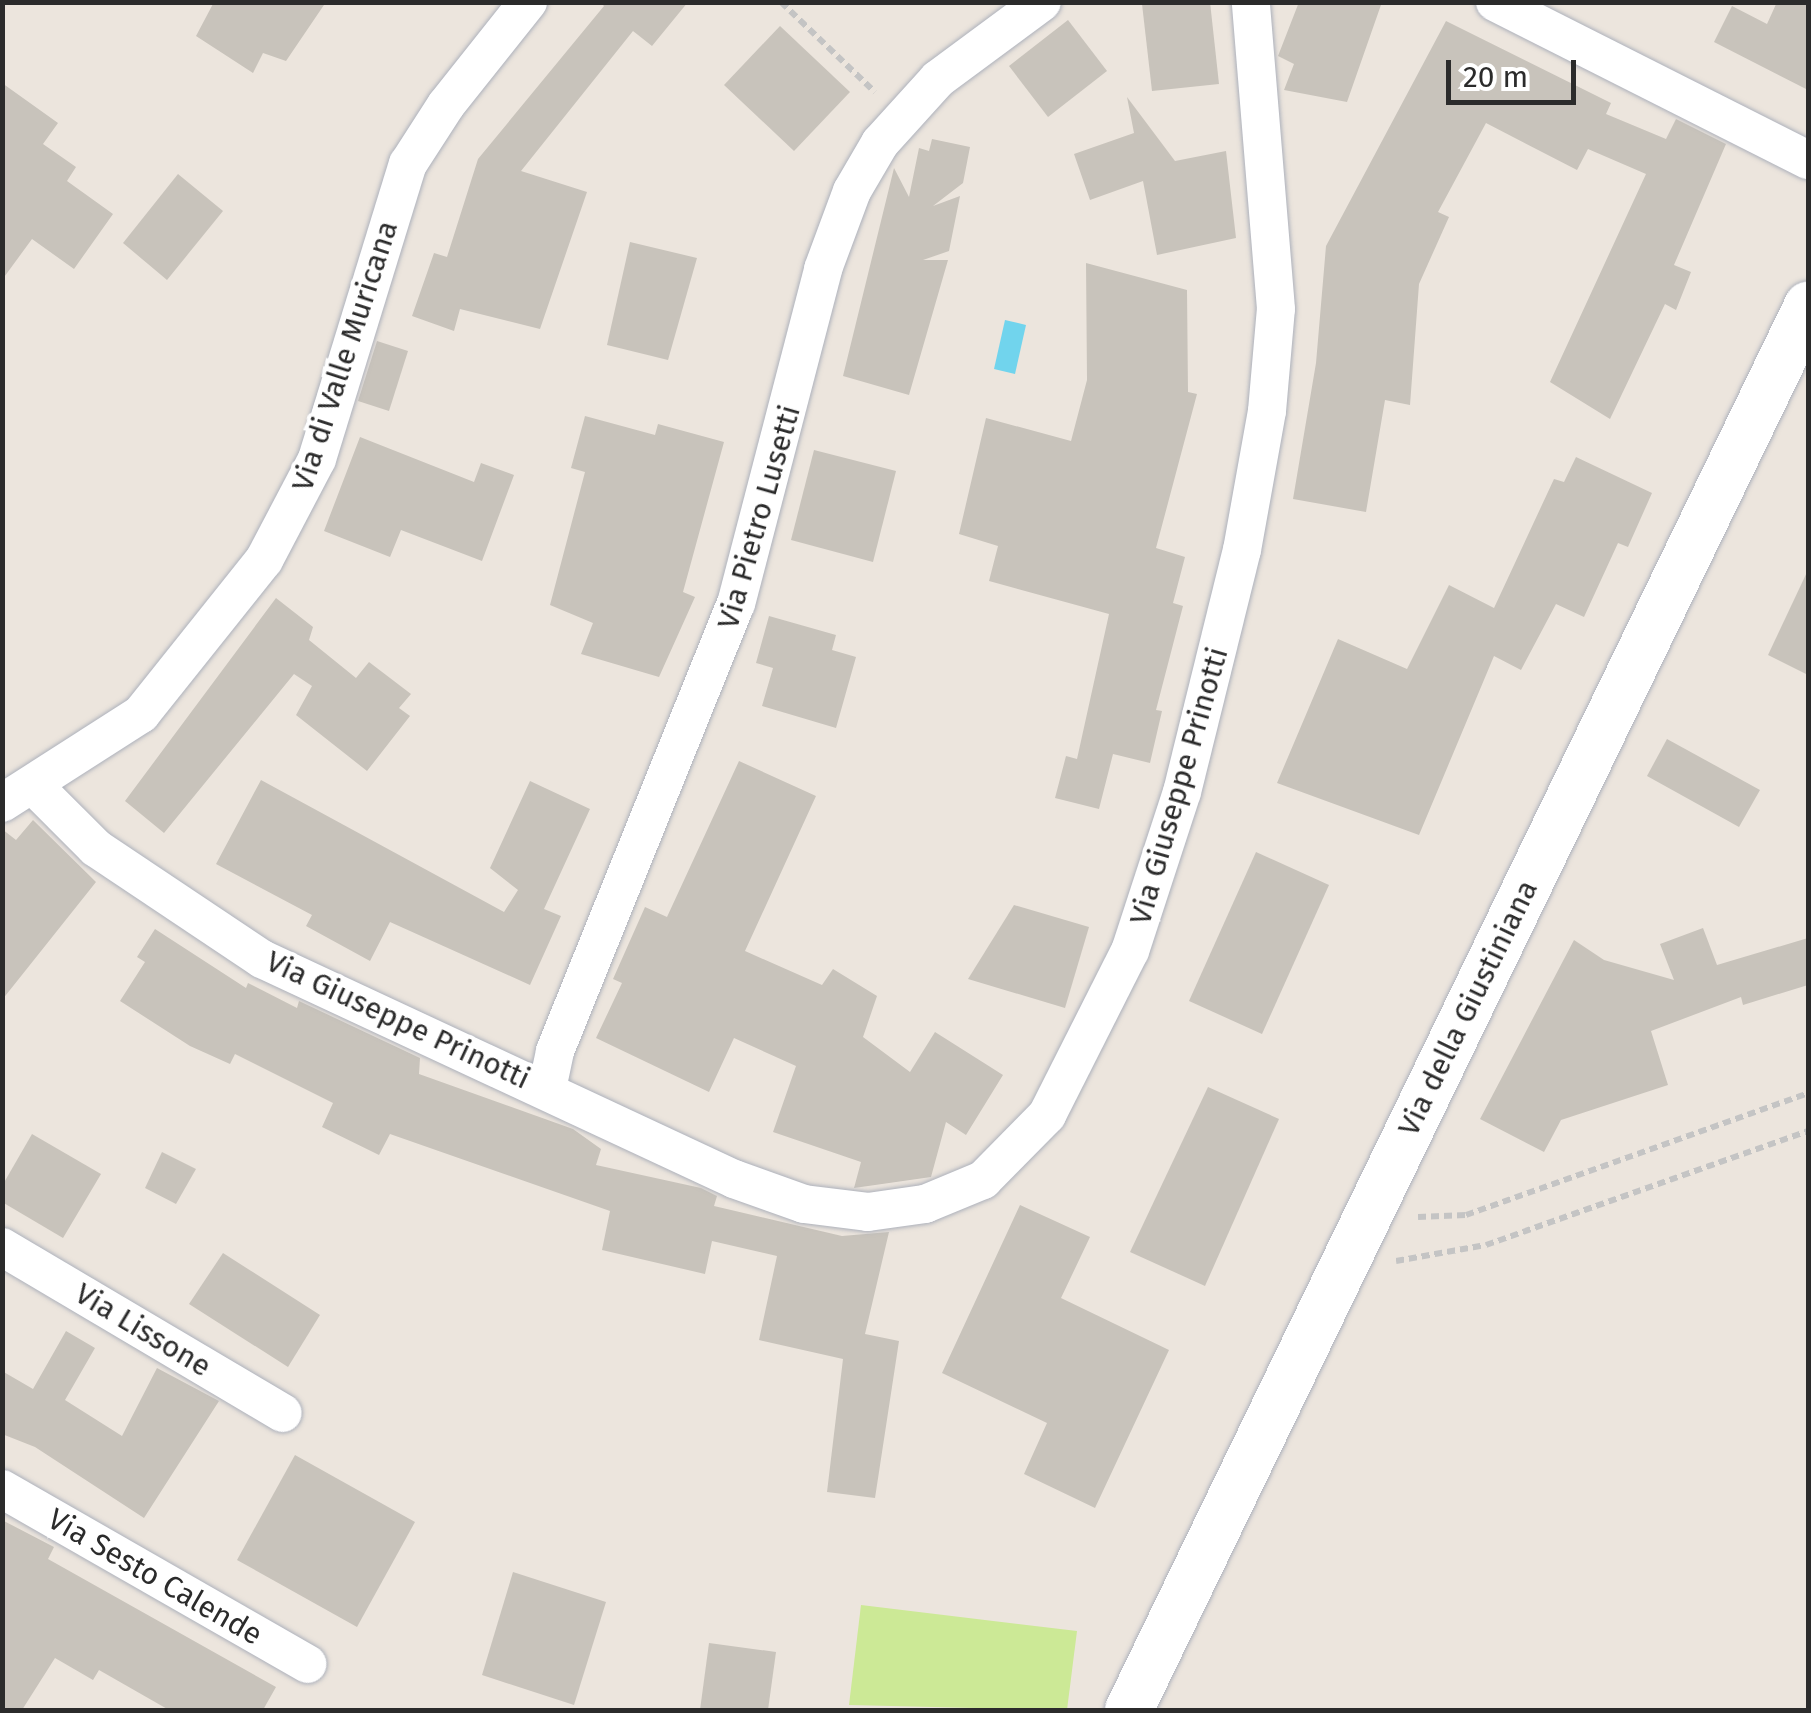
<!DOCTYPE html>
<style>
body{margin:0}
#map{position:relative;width:1811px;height:1713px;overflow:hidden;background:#ece5dd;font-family:"Fira Sans",sans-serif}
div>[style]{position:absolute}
.pitch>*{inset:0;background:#cce996}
.water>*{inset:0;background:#71d4ed}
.building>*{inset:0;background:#c8c3bb}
.path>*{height:6px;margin-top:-3px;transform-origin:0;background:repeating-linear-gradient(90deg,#c4c4c4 0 8px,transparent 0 13px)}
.roads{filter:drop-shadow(0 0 2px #adb1bb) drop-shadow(0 0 2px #adb1bb)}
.minor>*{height:38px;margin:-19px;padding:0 19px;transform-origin:19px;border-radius:19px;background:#fff}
.tertiary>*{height:48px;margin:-24px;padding:0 24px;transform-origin:24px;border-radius:24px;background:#fff}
span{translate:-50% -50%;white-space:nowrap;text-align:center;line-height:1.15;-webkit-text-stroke:8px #fff;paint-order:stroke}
.street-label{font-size:30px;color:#2b2b2b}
.frame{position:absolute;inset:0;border:5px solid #2b2b2b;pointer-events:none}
.scale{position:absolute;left:1446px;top:60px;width:130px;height:45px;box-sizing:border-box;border:5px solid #2b2b2b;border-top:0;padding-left:12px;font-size:30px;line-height:35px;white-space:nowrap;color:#2b2b2b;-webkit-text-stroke:8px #fff;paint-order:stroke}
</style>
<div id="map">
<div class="pitch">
<div style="clip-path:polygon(861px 1605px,1077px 1631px,1067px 1710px,849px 1705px)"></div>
</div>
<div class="water">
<div style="clip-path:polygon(1005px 320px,1026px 325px,1015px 374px,994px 369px)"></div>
</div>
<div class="building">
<div style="clip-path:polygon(214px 2px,326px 2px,286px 61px,263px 53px,253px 73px,196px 36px)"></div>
<div style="clip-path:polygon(600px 2px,688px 2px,652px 46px,633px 31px,521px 171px,587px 192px,540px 329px,460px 309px,454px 331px,412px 316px,434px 253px,447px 257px,478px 159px,604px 6px)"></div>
<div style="clip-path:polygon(1210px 2px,1219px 84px,1152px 91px,1142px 4px)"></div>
<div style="clip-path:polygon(1299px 2px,1382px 2px,1347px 102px,1284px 90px,1294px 64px,1278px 56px)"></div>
<div style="clip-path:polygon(1777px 2px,1808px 2px,1808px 90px,1714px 42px,1732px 6px,1767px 24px)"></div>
<div style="clip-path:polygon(1068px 20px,1107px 71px,1048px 117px,1009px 66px)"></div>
<div style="clip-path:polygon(1446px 21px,1611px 103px,1606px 114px,1666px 139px,1676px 119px,1726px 144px,1674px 265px,1691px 272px,1676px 310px,1665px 304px,1610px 419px,1550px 382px,1646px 174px,1588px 149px,1577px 170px,1486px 123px,1438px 212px,1449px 217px,1419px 284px,1410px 405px,1385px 400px,1366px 512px,1293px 499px,1316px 363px,1326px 246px)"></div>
<div style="clip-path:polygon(780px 26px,850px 92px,794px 151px,724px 85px)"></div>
<div style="clip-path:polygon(2px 83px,58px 123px,43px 144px,76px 167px,67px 181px,113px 214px,74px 269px,32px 239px,2px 280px)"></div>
<div style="clip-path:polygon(1127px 97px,1175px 161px,1226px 151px,1236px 238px,1157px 255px,1143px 181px,1090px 200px,1074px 154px,1134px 133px)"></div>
<div style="clip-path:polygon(932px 139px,970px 147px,963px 183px,933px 206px,960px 196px,949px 251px,923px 260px,948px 260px,909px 395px,843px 376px,894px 168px,909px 197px,919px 148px,929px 151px)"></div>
<div style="clip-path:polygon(178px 174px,223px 211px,167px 280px,123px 243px)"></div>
<div style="clip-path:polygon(630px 242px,697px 258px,668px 360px,607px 345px)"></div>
<div style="clip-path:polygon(1086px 263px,1187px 290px,1188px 392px,1197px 394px,1156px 548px,1185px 557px,1173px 603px,1183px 606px,1156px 710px,1162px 711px,1150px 763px,1113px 754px,1099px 809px,1055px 798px,1066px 756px,1077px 759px,1109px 614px,989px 581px,998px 546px,959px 534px,986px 418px,1071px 441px,1087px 380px)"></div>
<div style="clip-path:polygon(377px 341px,408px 351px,389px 411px,358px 401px)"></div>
<div style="clip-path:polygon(585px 416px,655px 435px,658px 424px,724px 442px,683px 592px,695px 597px,659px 677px,581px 654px,593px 623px,550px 605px,585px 472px,571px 468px)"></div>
<div style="clip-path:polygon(360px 437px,474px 482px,481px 463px,514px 475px,482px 561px,401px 530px,390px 557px,324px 531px)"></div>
<div style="clip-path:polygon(814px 450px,896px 471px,873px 562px,791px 540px)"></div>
<div style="clip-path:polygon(1576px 457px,1652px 493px,1628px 547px,1618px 543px,1584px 617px,1556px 604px,1521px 670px,1494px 656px,1419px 835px,1277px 783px,1338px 639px,1407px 669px,1449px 585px,1494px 608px,1554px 479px,1564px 482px)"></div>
<div style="clip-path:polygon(1808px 570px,1808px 675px,1768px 655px)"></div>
<div style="clip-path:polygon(276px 598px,313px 627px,309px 640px,356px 678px,369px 662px,411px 694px,399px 708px,410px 716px,367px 771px,296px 715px,312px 686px,294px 674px,164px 833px,125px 801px)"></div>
<div style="clip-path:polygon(769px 616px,836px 635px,832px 650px,856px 657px,836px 728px,762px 706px,773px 668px,756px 663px)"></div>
<div style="clip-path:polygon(1667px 739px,1760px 790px,1739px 827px,1647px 776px)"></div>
<div style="clip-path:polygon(739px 761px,816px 796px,745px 951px,822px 985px,833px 969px,877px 996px,863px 1037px,910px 1072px,935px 1032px,1003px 1075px,966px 1135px,946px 1122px,931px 1177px,854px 1188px,861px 1162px,773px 1132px,796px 1066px,734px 1038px,709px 1092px,596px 1038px,622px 983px,613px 979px,645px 907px,667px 917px)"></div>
<div style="clip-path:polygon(261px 780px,504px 912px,518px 890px,490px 868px,530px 781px,590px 809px,544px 909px,561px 916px,530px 985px,390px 922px,370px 961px,306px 926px,312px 915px,216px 864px)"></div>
<div style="clip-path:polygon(33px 820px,96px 882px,2px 1000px,2px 829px,16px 840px)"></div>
<div style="clip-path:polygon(1256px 852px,1329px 885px,1262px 1034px,1189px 1001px)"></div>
<div style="clip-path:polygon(1014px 905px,1089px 927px,1065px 1008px,968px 979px)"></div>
<div style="clip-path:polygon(1703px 928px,1717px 965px,1808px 938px,1808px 985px,1743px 1005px,1741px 997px,1651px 1031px,1668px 1085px,1561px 1120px,1544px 1152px,1480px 1119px,1574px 940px,1604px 960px,1674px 980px,1660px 944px)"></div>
<div style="clip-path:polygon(155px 929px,246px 988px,248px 983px,297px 1008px,299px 1001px,420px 1058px,419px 1074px,573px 1129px,601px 1149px,596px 1165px,701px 1188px,717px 1196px,714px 1206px,842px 1236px,889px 1232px,865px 1334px,899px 1341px,875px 1498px,827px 1492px,843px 1359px,759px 1340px,777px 1256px,712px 1241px,705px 1274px,602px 1250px,610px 1211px,390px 1134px,379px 1155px,322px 1127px,333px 1103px,235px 1054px,230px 1064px,190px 1046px,120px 1001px,145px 962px,137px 957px)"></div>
<div style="clip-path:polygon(1208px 1087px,1279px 1119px,1205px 1286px,1130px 1252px)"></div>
<div style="clip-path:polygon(32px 1134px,101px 1174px,63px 1238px,2px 1202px,2px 1186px)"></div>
<div style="clip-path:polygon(162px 1152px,196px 1169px,176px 1204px,145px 1188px)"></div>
<div style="clip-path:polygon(1020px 1205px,1090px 1237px,1061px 1298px,1169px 1350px,1095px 1508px,1024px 1474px,1047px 1423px,942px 1373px)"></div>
<div style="clip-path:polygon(223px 1253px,320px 1315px,288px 1367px,189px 1304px)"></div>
<div style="clip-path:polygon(66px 1331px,95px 1348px,65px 1400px,122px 1436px,157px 1368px,219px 1401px,144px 1518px,35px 1447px,2px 1434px,2px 1371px,33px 1389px)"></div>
<div style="clip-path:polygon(295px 1455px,415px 1522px,357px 1627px,237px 1560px)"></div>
<div style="clip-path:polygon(2px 1520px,54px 1547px,48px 1559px,276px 1687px,263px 1710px,169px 1710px,99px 1670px,93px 1680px,55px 1658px,22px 1710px,2px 1710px)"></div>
<div style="clip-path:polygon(513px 1572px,606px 1602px,574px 1705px,482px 1675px)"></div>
<div style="clip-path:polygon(709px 1643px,776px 1652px,768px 1710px,700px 1710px)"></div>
</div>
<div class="path">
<div style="left:781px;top:2px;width:130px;rotate:43.8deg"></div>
<div style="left:1418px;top:1217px;width:48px;rotate:-2.4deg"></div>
<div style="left:1466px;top:1215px;width:363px;rotate:-19.6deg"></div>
<div style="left:1396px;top:1261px;width:91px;rotate:-10.1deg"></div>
<div style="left:1486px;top:1245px;width:342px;rotate:-19.5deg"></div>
</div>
<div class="roads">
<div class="minor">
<div style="left:1495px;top:2px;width:351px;rotate:26.8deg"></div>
<div style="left:35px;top:787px;width:86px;rotate:45deg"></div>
<div style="left:96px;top:848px;width:200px;rotate:33.8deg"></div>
<div style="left:262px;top:959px;width:521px;rotate:24.99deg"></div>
<div style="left:734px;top:1179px;width:74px;rotate:19.7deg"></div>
<div style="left:804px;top:1204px;width:64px;rotate:7.1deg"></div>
<div style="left:868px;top:1212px;width:58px;rotate:-8deg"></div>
<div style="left:925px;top:1204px;width:63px;rotate:-22.5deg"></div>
<div style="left:983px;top:1180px;width:91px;rotate:-45.4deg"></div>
<div style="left:1047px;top:1115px;width:184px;rotate:-63.2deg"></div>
<div style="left:1130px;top:951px;width:167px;rotate:-71.9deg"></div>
<div style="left:1182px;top:792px;width:249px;rotate:-76.1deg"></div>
<div style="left:1242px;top:550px;width:141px;rotate:-79.8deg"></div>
<div style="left:1267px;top:411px;width:102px;rotate:-85deg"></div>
<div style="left:1276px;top:309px;width:308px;rotate:-94.7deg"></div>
<div style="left:2px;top:803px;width:165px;rotate:-32.6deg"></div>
<div style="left:141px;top:714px;width:197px;rotate:-51.4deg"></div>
<div style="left:264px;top:560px;width:114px;rotate:-62.3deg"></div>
<div style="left:317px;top:459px;width:309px;rotate:-72.9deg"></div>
<div style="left:408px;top:164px;width:70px;rotate:-57.2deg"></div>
<div style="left:446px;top:105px;width:132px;rotate:-51.5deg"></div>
<div style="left:547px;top:1089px;width:39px;rotate:-78deg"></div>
<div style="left:555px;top:1051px;width:482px;rotate:-68deg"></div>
<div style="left:736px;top:604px;width:346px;rotate:-75.4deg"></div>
<div style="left:823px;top:269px;width:83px;rotate:-69.6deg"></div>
<div style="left:852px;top:191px;width:56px;rotate:-59.7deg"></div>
<div style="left:880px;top:143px;width:86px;rotate:-47.8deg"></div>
<div style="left:938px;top:79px;width:129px;rotate:-36.5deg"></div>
<div style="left:2px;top:1247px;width:326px;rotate:30.6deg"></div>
<div style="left:2px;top:1489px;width:352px;rotate:29.8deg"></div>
</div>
<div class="tertiary">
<div style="left:1129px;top:1710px;width:1560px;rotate:-64.19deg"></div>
</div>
</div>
<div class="street-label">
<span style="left:345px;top:356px;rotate:-72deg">Via di Valle Muricana</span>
<span style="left:759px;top:517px;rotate:-74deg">Via Pietro Lusetti</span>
<span style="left:1179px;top:786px;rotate:-74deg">Via Giuseppe Prinotti</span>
<span style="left:1468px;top:1008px;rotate:-64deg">Via della Giustiniana</span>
<span style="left:398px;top:1020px;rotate:25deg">Via Giuseppe Prinotti</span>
<span style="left:143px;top:1330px;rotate:31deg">Via Lissone</span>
<span style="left:155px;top:1577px;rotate:30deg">Via Sesto Calende</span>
</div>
<div class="frame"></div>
<div class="scale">20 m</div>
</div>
